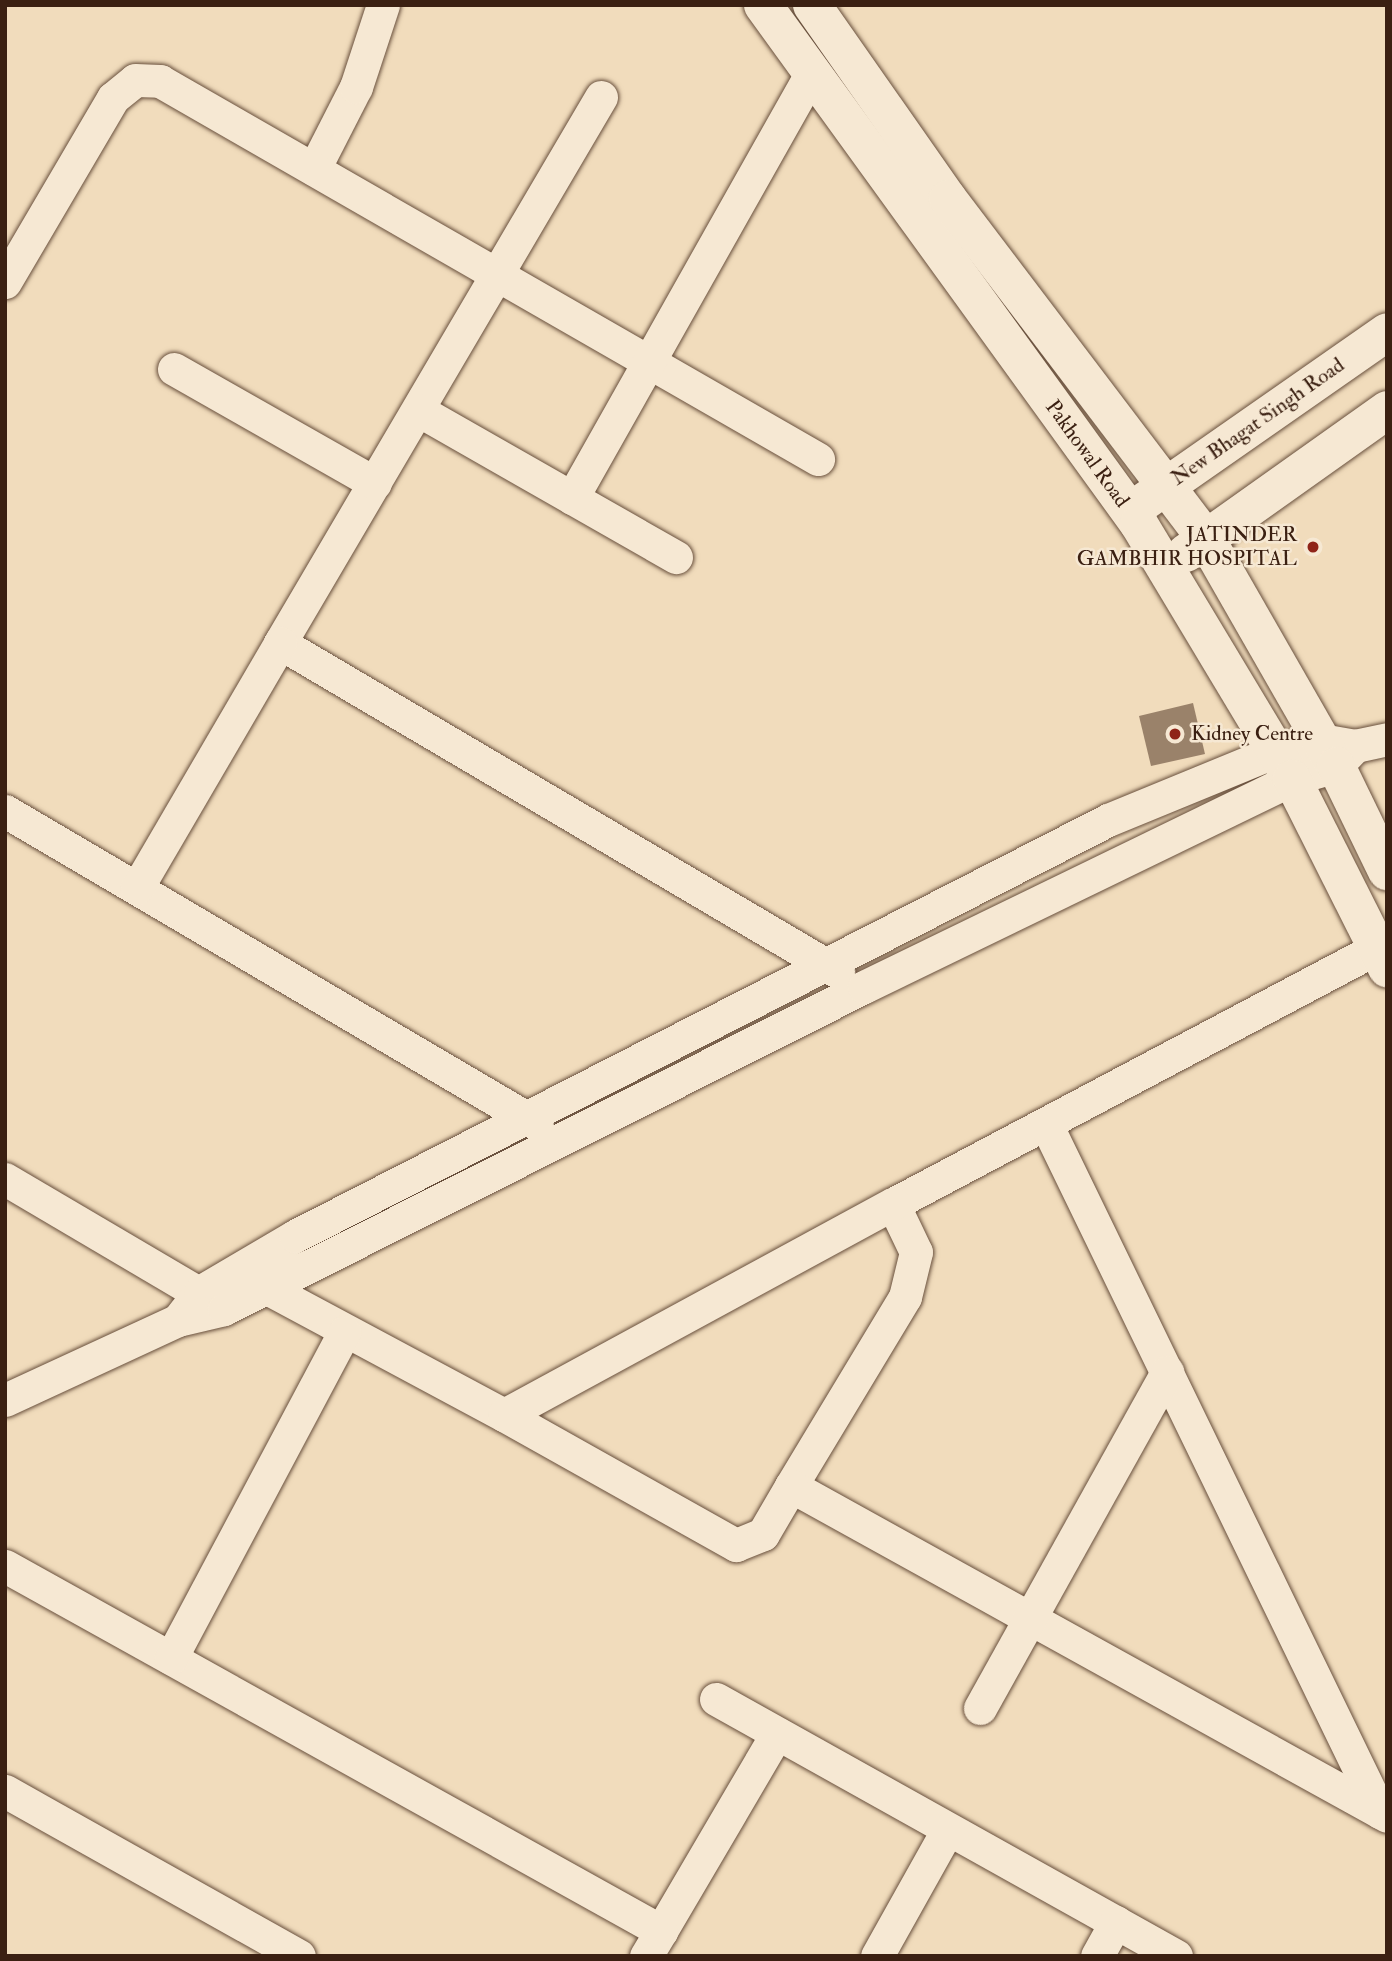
<!DOCTYPE html>
<style>
body{margin:0}
#map{position:relative;width:1392px;height:1961px;overflow:hidden;background:#f1dcbc;font-family:"IM FELL Double Pica",serif}
div>[style]{position:absolute}
.building>*{inset:0;background:#9a826a}
.roads{filter:drop-shadow(0 0 2px #684f3c) drop-shadow(0 0 2px #684f3c)}
.minor>*{height:33px;margin:-16.5px;padding:0 16.5px;transform-origin:16.5px;border-radius:16.5px;background:#f6e8d3}
.tertiary>*{height:38px;margin:-19px;padding:0 19px;transform-origin:19px;border-radius:19px;background:#f6e8d3}
.dots>*{width:19px;height:19px;translate:-50% -50%;box-sizing:border-box;border:4px solid #f6e8d3;border-radius:50%}
span{translate:-50% -50%;white-space:nowrap;text-align:center;line-height:1.15;-webkit-text-stroke:5px #f6e8d3;paint-order:stroke}
.street-label{font-size:21px;color:#3b2012}
.poi-label{font-size:21px;color:#3b2012}
.right{translate:-100% -50%;text-align:right}
.left{translate:0 -50%;text-align:left}
.frame{position:absolute;inset:0;border:7px solid #3b2012;pointer-events:none}
</style>
<div id="map">
<div class="building">
<div style="clip-path:polygon(1193px 703px,1205px 754px,1151px 766px,1139px 716px)"></div>
</div>
<div class="roads">
<div class="minor">
<div style="left:601px;top:97px;width:633px;rotate:120.45deg"></div>
<div style="left:280px;top:643px;width:648px;rotate:30.52deg"></div>
<div style="left:314px;top:169px;width:92px;rotate:-62.9deg"></div>
<div style="left:356px;top:87px;width:86px;rotate:-71.8deg"></div>
<div style="left:5px;top:282px;width:213px;rotate:-59.6deg"></div>
<div style="left:113px;top:98px;width:28px;rotate:-39deg"></div>
<div style="left:135px;top:80px;width:25px;rotate:2deg"></div>
<div style="left:160px;top:81px;width:759px;rotate:29.88deg"></div>
<div style="left:174px;top:369px;width:231px;rotate:29.6deg"></div>
<div style="left:418px;top:410px;width:297px;rotate:29.7deg"></div>
<div style="left:572px;top:498px;width:488px;rotate:-60.6deg"></div>
<div style="left:5px;top:811px;width:617px;rotate:30.47deg"></div>
<div style="left:137px;top:888px;width:284px;rotate:-59.7deg"></div>
<div style="left:1377px;top:948px;width:548px;rotate:152.12deg"></div>
<div style="left:893px;top:1204px;width:53px;rotate:64.4deg"></div>
<div style="left:916px;top:1252px;width:46px;rotate:103.7deg"></div>
<div style="left:905px;top:1297px;width:221px;rotate:121.1deg"></div>
<div style="left:791px;top:1486px;width:681px;rotate:28.97deg"></div>
<div style="left:1046px;top:1124px;width:765px;rotate:64.11deg"></div>
<div style="left:5px;top:1179px;width:246px;rotate:30.5deg"></div>
<div style="left:252px;top:1280px;width:286px;rotate:28.2deg"></div>
<div style="left:504px;top:1415px;width:443px;rotate:-28.5deg"></div>
<div style="left:178px;top:1320px;width:36px;rotate:-52deg"></div>
<div style="left:200px;top:1292px;width:110px;rotate:-30.5deg"></div>
<div style="left:295px;top:1236px;width:913px;rotate:-27.1deg"></div>
<div style="left:1108px;top:820px;width:179px;rotate:-22.3deg"></div>
<div style="left:1274px;top:752px;width:49px;rotate:-14.3deg"></div>
<div style="left:1321px;top:740px;width:35px;rotate:10deg"></div>
<div style="left:1355px;top:746px;width:33px;rotate:-12deg"></div>
<div style="left:5px;top:1400px;width:191px;rotate:-24.8deg"></div>
<div style="left:178px;top:1320px;width:47px;rotate:-13.4deg"></div>
<div style="left:224px;top:1309px;width:716px;rotate:-26.71deg"></div>
<div style="left:864px;top:987px;width:476px;rotate:-25.9deg"></div>
<div style="left:1292px;top:779px;width:46px;rotate:-16.5deg"></div>
<div style="left:1336px;top:766px;width:28px;rotate:-46deg"></div>
<div style="left:504px;top:1415px;width:266px;rotate:29.3deg"></div>
<div style="left:736px;top:1545px;width:29px;rotate:-22deg"></div>
<div style="left:763px;top:1534px;width:56px;rotate:-59.7deg"></div>
<div style="left:5px;top:1566px;width:751px;rotate:29.09deg"></div>
<div style="left:661px;top:1931px;width:229px;rotate:-59.6deg"></div>
<div style="left:171px;top:1658px;width:369px;rotate:-62deg"></div>
<div style="left:716px;top:1699px;width:527px;rotate:29.19deg"></div>
<div style="left:980px;top:1708px;width:385px;rotate:-60.9deg"></div>
<div style="left:5px;top:1791px;width:337px;rotate:29.3deg"></div>
<div style="left:646px;top:1956px;width:29px;rotate:-59deg"></div>
<div style="left:877px;top:1956px;width:145px;rotate:-60.8deg"></div>
<div style="left:1097px;top:1956px;width:39px;rotate:-61deg"></div>
</div>
<div class="tertiary">
<div style="left:763px;top:5px;width:641px;rotate:54.08deg"></div>
<div style="left:1139px;top:524px;width:297px;rotate:59deg"></div>
<div style="left:1292px;top:779px;width:212px;rotate:63.3deg"></div>
<div style="left:812px;top:5px;width:237px;rotate:55deg"></div>
<div style="left:948px;top:199px;width:427px;rotate:52.8deg"></div>
<div style="left:1206px;top:539px;width:262px;rotate:60.2deg"></div>
<div style="left:1336px;top:766px;width:117px;rotate:64.1deg"></div>
<div style="left:1145px;top:501px;width:295px;rotate:-34.9deg"></div>
<div style="left:1186px;top:553px;width:247px;rotate:-35.4deg"></div>
</div>
</div>
<div class="dots">
<div style="left:1313px;top:547px;background:#8f2418"></div>
<div style="left:1175px;top:734px;background:#8f2418"></div>
</div>
<div class="street-label">
<span style="left:1258px;top:422px;rotate:-35deg">New Bhagat Singh Road</span>
<span style="left:1087px;top:454px;rotate:54deg">Pakhowal Road</span>
</div>
<div class="poi-label">
<span class="right" style="left:1297px;top:547px">JATINDER<br>GAMBHIR HOSPITAL</span>
<span class="left" style="left:1191px;top:734px">Kidney Centre</span>
</div>
<div class="frame"></div>
</div>
